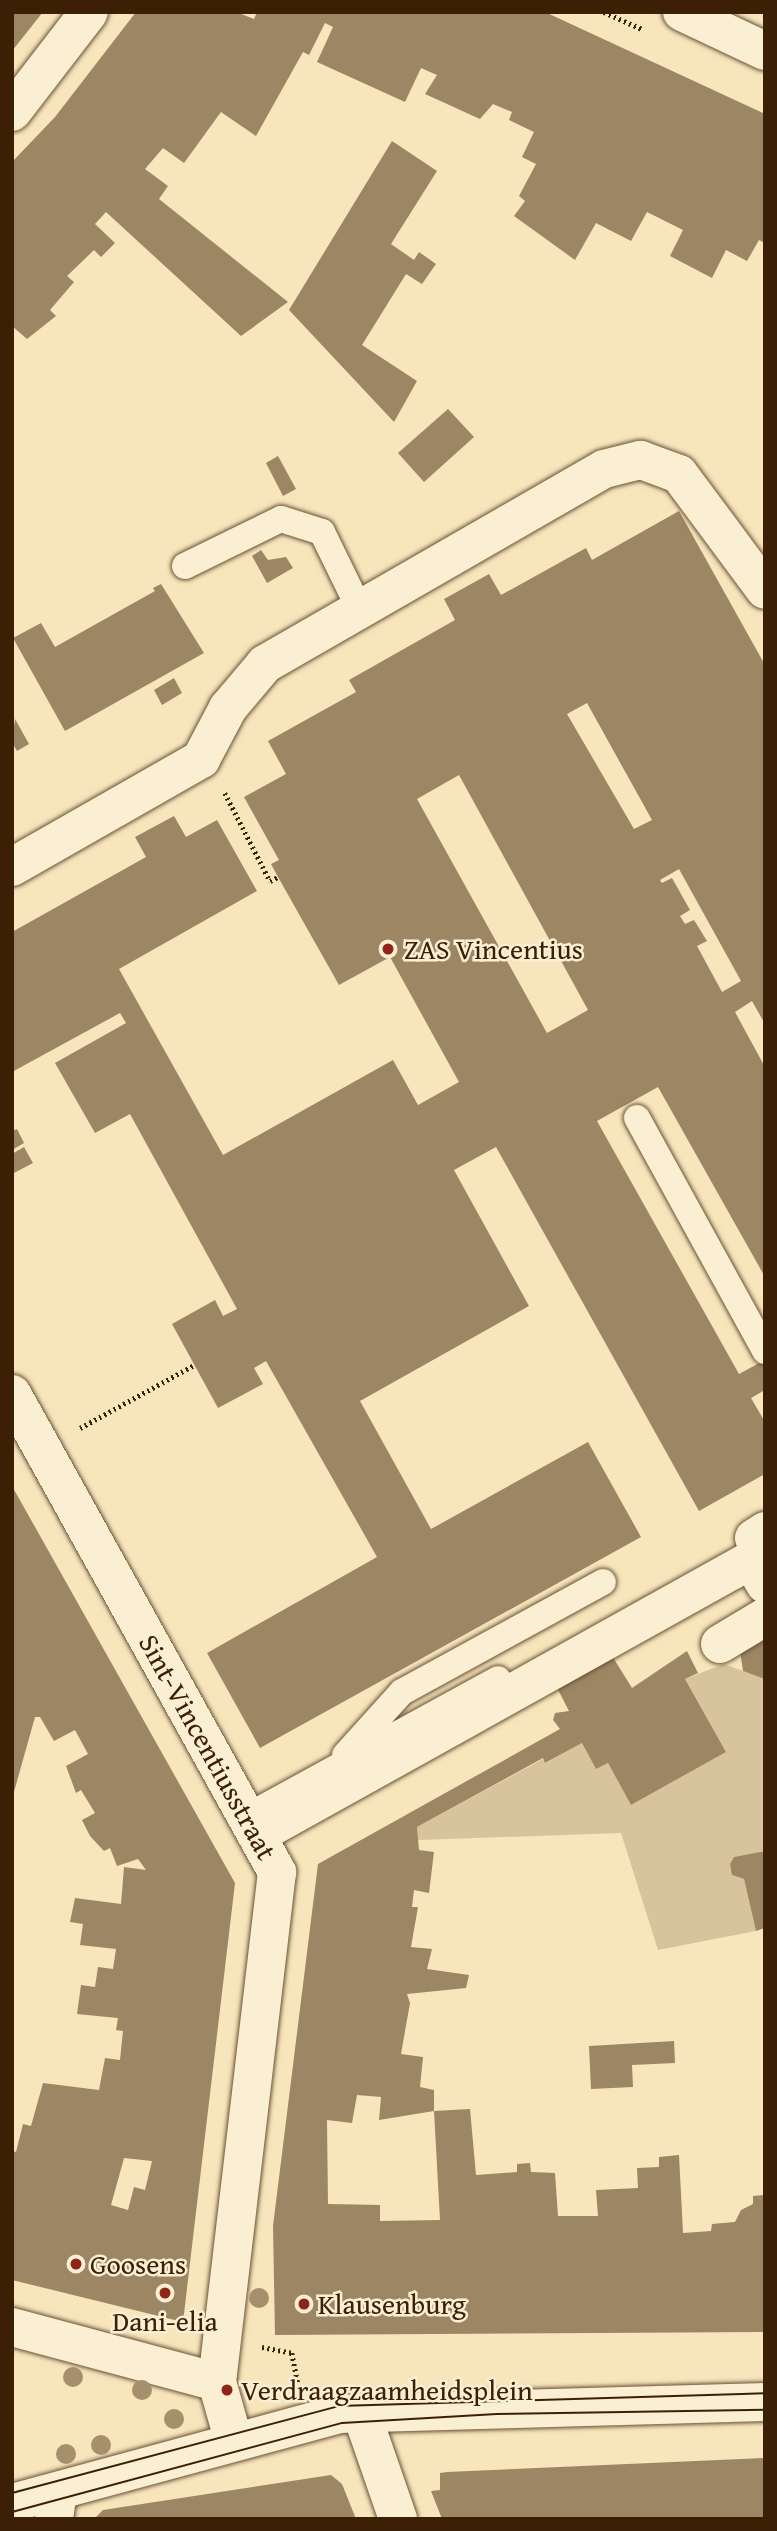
<!DOCTYPE html>
<style>
body{margin:0}
#map{position:relative;width:777px;height:2531px;overflow:hidden;background:#f7e5bc;font-family:"Gentium Book Plus",serif}
div>[style]{position:absolute}
.green>*{inset:0;background:#d7c49d}
.building>*{inset:0;background:#9d8664}
.path>*{height:4.5px;margin-top:-2.25px;transform-origin:0;background:repeating-linear-gradient(90deg,#3c2005 0 2px,transparent 0 5.5px)}
.roads{filter:drop-shadow(0 0 2px #6b5133) drop-shadow(0 0 2px #6b5133)}
.lane>*{height:26px;margin:-13px;padding:0 13px;transform-origin:13px;border-radius:13px;background:#faeed3}
.street>*{height:38px;margin:-19px;padding:0 19px;transform-origin:19px;border-radius:19px;background:#faeed3}
.secondary>*{height:38px;margin:-19px;padding:0 19px;transform-origin:19px;border-radius:19px;background:#faeed3}
.tram>*{height:2px;margin:-1px;padding:0 1px;transform-origin:1px;border-radius:1px;background:#3c2005}
.trees>*{width:20px;height:20px;margin:-10px;border-radius:50%;background:#a68f6c}
.dots>*{width:19px;height:19px;translate:-50% -50%;box-sizing:border-box;border:4px solid #faeed3;border-radius:50%}
span{translate:-50% -50%;white-space:nowrap;text-align:center;line-height:1.15;-webkit-text-stroke:5px #faeed3;paint-order:stroke}
.poi-label{font-size:28px;color:#3c2005}
.left{translate:0 -50%;text-align:left}
.street-label{font-size:28px;color:#3c2005}
.frame{position:absolute;inset:0;border:14px solid #3c2005;pointer-events:none}
</style>
<div id="map">
<div class="green">
<div style="clip-path:polygon(724px 1664px,765px 1679px,765px 1851px,735px 1857px,730px 1864px,733px 1875px,744px 1879px,756px 1931px,658px 1950px,621px 1833px,418px 1840px,417px 1827px,543px 1759px,546px 1763px,582px 1743px,596px 1768px,608px 1763px,631px 1805px,726px 1752px,685px 1679px)"></div>
</div>
<div class="building">
<div style="clip-path:polygon(12px 12px,43px 12px,12px 51px)"></div>
<div style="clip-path:polygon(136px 12px,236px 12px,254px 19px,257px 12px,545px 12px,765px 114px,765px 243px,759px 240px,747px 261px,726px 250px,712px 278px,670px 256px,683px 230px,647px 212px,631px 241px,596px 223px,575px 260px,514px 216px,525px 201px,519px 196px,536px 164px,522px 157px,534px 132px,509px 120px,512px 112px,493px 104px,480px 119px,425px 94px,437px 75px,421px 68px,405px 102px,317px 62px,333px 27px,325px 23px,309px 55px,303px 52px,256px 136px,221px 112px,184px 163px,163px 148px,145px 169px,168px 186px,159px 199px,288px 302px,241px 336px,106px 212px,95px 224px,115px 243px,101px 257px,94px 250px,67px 276px,74px 282px,50px 310px,56px 316px,27px 339px,12px 326px,12px 162px,55px 117px)"></div>
<div style="clip-path:polygon(392px 141px,437px 171px,391px 244px,414px 260px,419px 252px,436px 264px,422px 284px,406px 274px,362px 345px,417px 381px,394px 422px,289px 310px)"></div>
<div style="clip-path:polygon(448px 409px,474px 437px,424px 482px,398px 453px)"></div>
<div style="clip-path:polygon(278px 456px,296px 489px,283px 496px,266px 463px)"></div>
<div style="clip-path:polygon(evenodd,679px 511px,765px 665px,765px 1024px,752px 1001px,735px 1012px,765px 1067px,765px 1277px,658px 1087px,597px 1121px,739px 1374px,765px 1360px,765px 1390px,751px 1398px,765px 1422px,765px 1474px,699px 1511px,496px 1147px,454px 1170px,529px 1306px,360px 1401px,431px 1529px,588px 1442px,641px 1537px,260px 1748px,207px 1653px,377px 1557px,266px 1361px,254px 1368px,263px 1384px,218px 1408px,172px 1324px,215px 1300px,223px 1316px,237px 1309px,130px 1114px,95px 1133px,55px 1063px,126px 1023px,120px 1013px,12px 1072px,12px 932px,146px 857px,135px 837px,174px 816px,186px 837px,217px 820px,257px 891px,119px 969px,223px 1155px,393px 1060px,418px 1105px,459px 1082px,390px 957px,339px 985px,278px 877px,271px 864px,279px 860px,244px 797px,286px 774px,268px 741px,356px 692px,349px 680px,455px 620px,444px 599px,489px 574px,501px 595px,586px 548px,592px 560px,679px 511px,587px 703px,652px 820px,634px 829px,567px 714px,587px 703px,679px 511px,459px 775px,588px 1010px,547px 1033px,417px 799px,459px 775px,679px 511px,679px 869px,741px 981px,722px 992px,697px 946px,707px 941px,694px 920px,685px 924px,680px 916px,690px 910px,672px 878px,662px 883px,660px 880px,679px 869px)"></div>
<div style="clip-path:polygon(261px 550px,268px 560px,286px 557px,293px 568px,267px 583px,252px 556px)"></div>
<div style="clip-path:polygon(161px 584px,204px 653px,65px 731px,13px 638px,41px 623px,55px 647px,155px 591px,153px 588px)"></div>
<div style="clip-path:polygon(174px 678px,182px 693px,162px 705px,154px 690px)"></div>
<div style="clip-path:polygon(15px 719px,29px 744px,17px 751px,12px 742px)"></div>
<div style="clip-path:polygon(17px 1129px,24px 1143px,12px 1150px,12px 1131px)"></div>
<div style="clip-path:polygon(24px 1147px,33px 1163px,12px 1174px,12px 1154px)"></div>
<div style="clip-path:polygon(evenodd,12px 1486px,235px 1883px,183px 2322px,12px 2280px,12px 2151px,16px 2152px,23px 2124px,31px 2126px,43px 2083px,99px 2090px,105px 2058px,120px 2060px,123px 2031px,116px 2030px,118px 2018px,77px 2014px,81px 1985px,95px 1987px,98px 1967px,113px 1969px,116px 1949px,80px 1945px,83px 1924px,70px 1922px,75px 1898px,121px 1904px,124px 1867px,146px 1870px,138px 1859px,117px 1866px,110px 1848px,104px 1851px,90px 1836px,82px 1820px,95px 1813px,81px 1790px,76px 1793px,66px 1766px,88px 1754px,75px 1730px,54px 1741px,40px 1717px,35px 1717px,12px 1799px,12px 1486px,124px 2158px,152px 2161px,145px 2190px,134px 2187px,128px 2210px,111px 2205px,124px 2158px)"></div>
<div style="clip-path:polygon(765px 1628px,765px 1679px,743px 1671px,739px 1644px)"></div>
<div style="clip-path:polygon(evenodd,609px 1651px,632px 1688px,687px 1651px,698px 1673px,685px 1679px,726px 1752px,631px 1805px,608px 1763px,596px 1769px,582px 1743px,545px 1763px,543px 1758px,417px 1827px,419px 1850px,434px 1852px,429px 1893px,414px 1890px,412px 1907px,418px 1907px,411px 1947px,432px 1949px,427px 1969px,469px 1975px,466px 1988px,407px 1994px,410px 2003px,401px 2054px,423px 2057px,420px 2087px,434px 2090px,434px 2111px,470px 2109px,476px 2175px,517px 2172px,517px 2164px,530px 2163px,531px 2172px,555px 2173px,558px 2216px,598px 2216px,596px 2190px,638px 2188px,637px 2168px,659px 2167px,659px 2157px,679px 2155px,683px 2233px,711px 2231px,712px 2224px,735px 2222px,741px 2210px,753px 2204px,753px 2196px,765px 2195px,765px 2332px,275px 2335px,273px 2226px,318px 1864px,560px 1729px,553px 1720px,555px 1713px,569px 1711px,554px 1682px,609px 1651px,357px 2095px,381px 2097px,379px 2120px,434px 2111px,440px 2220px,380px 2221px,380px 2205px,328px 2204px,327px 2120px,352px 2123px,357px 2095px)"></div>
<div style="clip-path:polygon(765px 1851px,765px 1928px,756px 1931px,744px 1879px,732px 1875px,730px 1864px,734px 1857px)"></div>
<div style="clip-path:polygon(674px 2041px,675px 2063px,632px 2065px,633px 2087px,591px 2089px,589px 2046px)"></div>
<div style="clip-path:polygon(765px 2458px,765px 2519px,442px 2519px,431px 2491px,440px 2490px,440px 2473px,447px 2472px)"></div>
<div style="clip-path:polygon(331px 2475px,342px 2484px,356px 2519px,94px 2519px,103px 2510px)"></div>
</div>
<div class="path">
<div style="left:604px;top:12px;width:42px;rotate:24.1deg"></div>
<div style="left:225px;top:793px;width:99px;rotate:62.9deg"></div>
<div style="left:270px;top:881px;width:9px;rotate:-27deg"></div>
<div style="left:80px;top:1428px;width:130px;rotate:-28.9deg"></div>
<div style="left:262px;top:2347px;width:31px;rotate:11deg"></div>
<div style="left:292px;top:2353px;width:31px;rotate:79deg"></div>
</div>
<div class="roads">
<div class="lane">
<div style="left:185px;top:566px;width:107px;rotate:-26.1deg"></div>
<div style="left:281px;top:519px;width:43px;rotate:17.6deg"></div>
<div style="left:322px;top:532px;width:85px;rotate:64deg"></div>
<div style="left:637px;top:1118px;width:266px;rotate:61.2deg"></div>
<div style="left:345px;top:1755px;width:85px;rotate:-47.9deg"></div>
<div style="left:402px;top:1692px;width:229px;rotate:-28.7deg"></div>
<div style="left:248px;top:1816px;width:285px;rotate:-28.7deg"></div>
</div>
<div class="street">
<div style="left:12px;top:112px;width:126px;rotate:-52.4deg"></div>
<div style="left:12px;top:867px;width:218px;rotate:-29.7deg"></div>
<div style="left:201px;top:759px;width:58px;rotate:-62.1deg"></div>
<div style="left:228px;top:708px;width:57px;rotate:-49.9deg"></div>
<div style="left:265px;top:664px;width:391px;rotate:-29.9deg"></div>
<div style="left:604px;top:469px;width:38px;rotate:-14deg"></div>
<div style="left:641px;top:460px;width:40px;rotate:20.2deg"></div>
<div style="left:679px;top:474px;width:144px;rotate:53.4deg"></div>
<div style="left:12px;top:1394px;width:547px;rotate:61deg"></div>
<div style="left:277px;top:1872px;width:514px;rotate:96.71deg"></div>
<div style="left:217px;top:2382px;width:62px;rotate:74.2deg"></div>
<div style="left:754px;top:1538px;width:13px;rotate:-32deg"></div>
<div style="left:720px;top:1644px;width:52px;rotate:-31deg"></div>
<div style="left:257px;top:1835px;width:565px;rotate:-29.1deg"></div>
<div style="left:751px;top:1560px;width:28px;rotate:60deg"></div>
<div style="left:12px;top:2327px;width:212px;rotate:15deg"></div>
<div style="left:361px;top:2412px;width:113px;rotate:70.9deg"></div>
<div style="left:54px;top:2519px;width:28px;rotate:-82deg"></div>
</div>
<div class="secondary">
<div style="left:682px;top:12px;width:92px;rotate:25.2deg"></div>
<div style="left:12px;top:2503px;width:339px;rotate:-15.2deg"></div>
<div style="left:339px;top:2414px;width:426px;rotate:-1.6deg"></div>
</div>
</div>
<div class="tram">
<div style="left:12px;top:2493px;width:337px;rotate:-14.9deg"></div>
<div style="left:338px;top:2406px;width:427px;rotate:-1.7deg"></div>
<div style="left:12px;top:2512px;width:342px;rotate:-15.1deg"></div>
<div style="left:342px;top:2423px;width:155px;rotate:-3.3deg"></div>
<div style="left:497px;top:2414px;width:268px;rotate:-0.9deg"></div>
</div>
<div class="trees">
<div style="left:259px;top:2298px"></div>
<div style="left:73px;top:2377px"></div>
<div style="left:142px;top:2390px"></div>
<div style="left:174px;top:2419px"></div>
<div style="left:101px;top:2445px"></div>
<div style="left:66px;top:2454px"></div>
</div>
<div class="dots">
<div style="left:388px;top:949px;background:#8f2418"></div>
<div style="left:76px;top:2264px;background:#8f2418"></div>
<div style="left:165px;top:2293px;background:#8f2418"></div>
<div style="left:304px;top:2304px;background:#8f2418"></div>
<div style="left:227px;top:2390px;background:#8f2418"></div>
</div>
<div class="poi-label">
<span class="left" style="left:404px;top:949px">ZAS Vincentius</span>
<span class="left" style="left:90px;top:2264px">Goosens</span>
<span class="left" style="left:318px;top:2304px">Klausenburg</span>
<span style="left:165px;top:2321px">Dani-elia</span>
<span class="left" style="left:241px;top:2390px">Verdraagzaamheidsplein</span>
</div>
<div class="street-label">
<span style="left:208px;top:1747px;rotate:61deg">Sint-Vincentiusstraat</span>
</div>
<div class="frame"></div>
</div>
